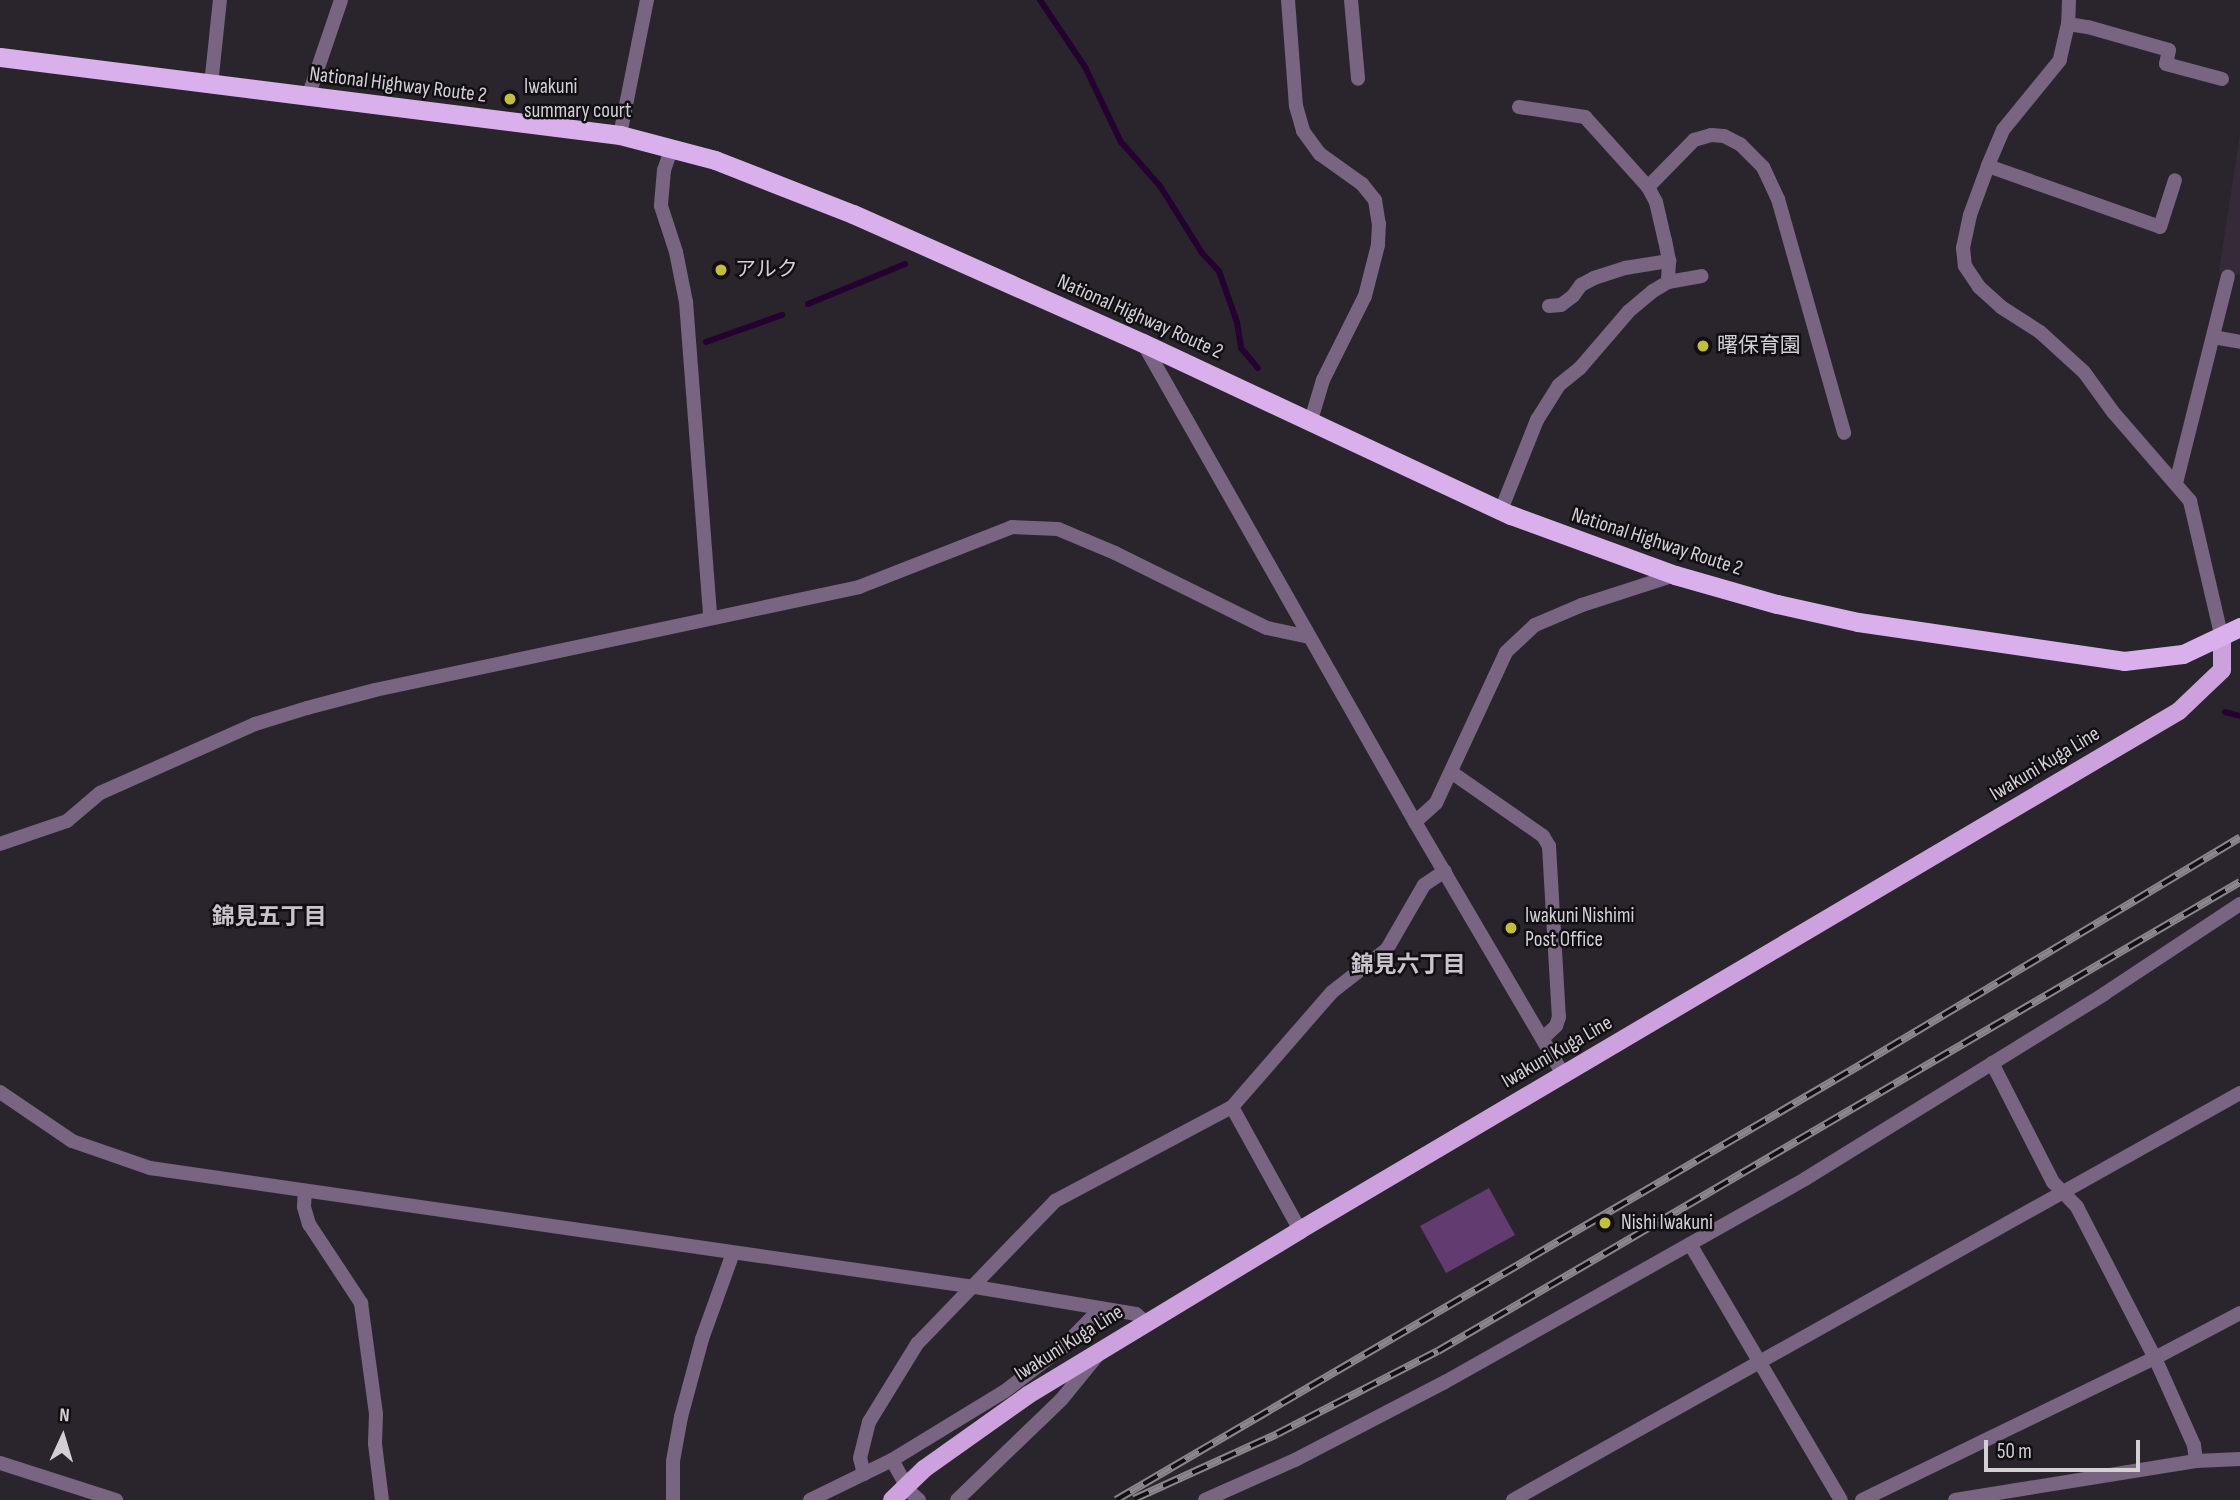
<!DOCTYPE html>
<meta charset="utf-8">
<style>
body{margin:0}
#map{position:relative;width:2240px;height:1500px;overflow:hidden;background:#2a252d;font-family:"Sofia Sans Condensed","Noto Sans JP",sans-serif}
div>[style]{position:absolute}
.built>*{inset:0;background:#352b38}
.green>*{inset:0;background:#623c70}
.stream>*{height:6px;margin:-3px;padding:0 3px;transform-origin:3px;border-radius:3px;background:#240130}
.minor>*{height:14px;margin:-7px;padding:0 7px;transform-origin:7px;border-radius:7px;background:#796482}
.tertiary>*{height:14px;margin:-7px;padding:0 7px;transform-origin:7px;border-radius:7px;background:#796482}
.primary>*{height:18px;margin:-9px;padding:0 9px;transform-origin:9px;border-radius:9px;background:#cda1de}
.trunk>*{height:19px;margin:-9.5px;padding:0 9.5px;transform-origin:9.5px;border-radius:9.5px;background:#dab0ec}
.rail>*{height:8px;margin-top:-4px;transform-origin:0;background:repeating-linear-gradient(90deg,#110f12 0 16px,#8a868d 0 32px);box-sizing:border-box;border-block:2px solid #8a868d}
.primary-bridge>*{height:18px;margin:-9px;padding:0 9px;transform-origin:9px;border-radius:9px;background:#cda1de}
.dots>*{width:19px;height:19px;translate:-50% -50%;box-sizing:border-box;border:4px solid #110f12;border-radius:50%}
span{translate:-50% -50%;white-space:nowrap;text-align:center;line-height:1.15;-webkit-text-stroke:5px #110f12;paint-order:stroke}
.street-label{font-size:21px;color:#d3d0d5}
.poi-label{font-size:21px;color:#d3d0d5}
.left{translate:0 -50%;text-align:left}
.neighbourhood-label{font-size:23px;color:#cac3cd;font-weight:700}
.north{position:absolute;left:28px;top:1402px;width:70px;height:70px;-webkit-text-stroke:5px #110f12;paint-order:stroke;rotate:4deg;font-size:19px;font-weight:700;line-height:28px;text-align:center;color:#d3d0d5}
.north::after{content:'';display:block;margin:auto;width:24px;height:32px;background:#d3d0d5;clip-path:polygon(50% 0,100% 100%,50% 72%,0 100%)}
.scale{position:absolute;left:1984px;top:1440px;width:156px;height:32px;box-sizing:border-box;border:4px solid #d3d0d5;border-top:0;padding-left:9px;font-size:21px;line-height:24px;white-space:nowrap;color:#d3d0d5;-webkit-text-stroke:5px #110f12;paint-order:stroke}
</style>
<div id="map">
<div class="built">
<div style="clip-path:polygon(2240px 134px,2240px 275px,2219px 272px)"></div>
</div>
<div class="green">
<div style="clip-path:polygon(1489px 1188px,1515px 1235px,1446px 1273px,1420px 1226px)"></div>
</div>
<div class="stream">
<div style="left:1040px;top:0;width:81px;rotate:56.1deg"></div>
<div style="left:1085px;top:67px;width:83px;rotate:64.4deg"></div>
<div style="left:1121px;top:142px;width:59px;rotate:48.4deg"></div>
<div style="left:1160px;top:186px;width:79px;rotate:57.9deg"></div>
<div style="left:1202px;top:253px;width:25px;rotate:47deg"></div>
<div style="left:1219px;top:271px;width:54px;rotate:70.6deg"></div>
<div style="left:1237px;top:322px;width:26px;rotate:81deg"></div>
<div style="left:1241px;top:348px;width:26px;rotate:50deg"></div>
<div style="left:808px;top:304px;width:105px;rotate:-22.4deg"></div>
<div style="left:706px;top:342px;width:81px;rotate:-19.6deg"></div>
<div style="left:2225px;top:712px;width:16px;rotate:15deg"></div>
</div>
<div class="minor">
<div style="left:1288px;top:0;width:106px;rotate:85.7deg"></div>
<div style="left:1296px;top:106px;width:26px;rotate:74deg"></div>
<div style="left:1303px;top:131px;width:29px;rotate:54deg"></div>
<div style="left:1320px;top:154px;width:52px;rotate:35.5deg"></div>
<div style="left:1362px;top:184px;width:21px;rotate:51deg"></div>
<div style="left:1375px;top:200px;width:24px;rotate:81deg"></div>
<div style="left:1379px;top:224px;width:21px;rotate:93deg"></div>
<div style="left:1378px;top:245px;width:53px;rotate:104.3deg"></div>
<div style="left:1365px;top:296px;width:94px;rotate:116.6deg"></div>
<div style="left:1323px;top:380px;width:42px;rotate:106.7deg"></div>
<div style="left:1351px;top:0;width:79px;rotate:84.9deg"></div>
<div style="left:2069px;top:0;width:24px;rotate:92deg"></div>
<div style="left:2068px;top:24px;width:37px;rotate:103deg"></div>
<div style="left:2060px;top:60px;width:90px;rotate:129.2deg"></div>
<div style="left:2003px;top:130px;width:39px;rotate:113deg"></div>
<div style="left:1988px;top:166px;width:52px;rotate:110.2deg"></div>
<div style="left:1970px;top:215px;width:34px;rotate:102deg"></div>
<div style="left:1963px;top:248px;width:18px;rotate:84deg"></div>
<div style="left:1965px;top:266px;width:25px;rotate:56deg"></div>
<div style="left:1979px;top:287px;width:30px;rotate:42deg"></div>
<div style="left:2001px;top:307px;width:46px;rotate:32.7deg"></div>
<div style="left:2040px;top:332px;width:59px;rotate:42.3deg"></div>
<div style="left:2084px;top:372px;width:49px;rotate:54.1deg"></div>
<div style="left:2113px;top:412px;width:118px;rotate:49.1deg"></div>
<div style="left:2190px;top:501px;width:141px;rotate:76.9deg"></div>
<div style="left:2068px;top:24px;width:20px;rotate:9deg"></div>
<div style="left:2088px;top:27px;width:84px;rotate:15.9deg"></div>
<div style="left:2169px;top:50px;width:14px;rotate:102deg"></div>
<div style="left:2166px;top:64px;width:58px;rotate:15deg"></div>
<div style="left:211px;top:85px;width:85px;rotate:-84deg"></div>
<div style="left:308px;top:97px;width:102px;rotate:-71.2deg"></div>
<div style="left:1519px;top:107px;width:67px;rotate:8.6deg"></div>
<div style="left:1585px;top:117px;width:94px;rotate:48deg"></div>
<div style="left:1648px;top:187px;width:17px;rotate:62deg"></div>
<div style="left:1656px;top:202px;width:39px;rotate:77deg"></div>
<div style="left:1665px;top:240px;width:21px;rotate:79deg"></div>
<div style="left:1669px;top:261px;width:21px;rotate:93deg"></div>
<div style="left:620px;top:135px;width:138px;rotate:-78.7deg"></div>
<div style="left:672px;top:147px;width:24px;rotate:109deg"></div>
<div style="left:664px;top:170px;width:36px;rotate:95deg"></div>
<div style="left:661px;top:206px;width:48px;rotate:71.9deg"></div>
<div style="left:676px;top:252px;width:51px;rotate:78.7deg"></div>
<div style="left:686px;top:302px;width:316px;rotate:85.6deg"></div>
<div style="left:1988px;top:166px;width:182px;rotate:19.5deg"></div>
<div style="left:2160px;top:227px;width:49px;rotate:-72.3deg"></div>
<div style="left:1648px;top:187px;width:66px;rotate:-45.6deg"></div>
<div style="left:1694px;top:140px;width:18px;rotate:-16deg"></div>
<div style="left:1711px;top:135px;width:13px;rotate:4deg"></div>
<div style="left:1724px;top:136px;width:18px;rotate:27deg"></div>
<div style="left:1740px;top:144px;width:33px;rotate:45deg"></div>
<div style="left:1763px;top:167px;width:35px;rotate:65deg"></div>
<div style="left:1778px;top:199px;width:243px;rotate:74.2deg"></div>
<div style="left:1549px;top:306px;width:12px;rotate:-5deg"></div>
<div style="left:1561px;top:305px;width:15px;rotate:-37deg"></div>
<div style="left:1573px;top:296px;width:14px;rotate:-54deg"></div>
<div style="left:1581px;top:285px;width:15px;rotate:-28deg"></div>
<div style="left:1594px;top:278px;width:33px;rotate:-18deg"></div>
<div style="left:1625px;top:268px;width:45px;rotate:-9deg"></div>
<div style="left:2213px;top:337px;width:27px;rotate:10deg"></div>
<div style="left:2176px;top:483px;width:213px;rotate:-75.9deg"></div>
<div style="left:1501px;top:510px;width:97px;rotate:-68.2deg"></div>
<div style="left:1537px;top:420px;width:41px;rotate:-57.8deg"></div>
<div style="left:1559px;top:385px;width:27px;rotate:-39deg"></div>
<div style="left:1580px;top:368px;width:75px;rotate:-49.3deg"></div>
<div style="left:1629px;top:311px;width:31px;rotate:-40deg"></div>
<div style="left:1653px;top:291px;width:17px;rotate:-31deg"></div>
<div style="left:1668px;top:282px;width:34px;rotate:-10deg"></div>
<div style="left:1451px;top:772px;width:112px;rotate:34.8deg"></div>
<div style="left:1543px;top:836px;width:12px;rotate:59deg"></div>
<div style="left:1549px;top:846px;width:171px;rotate:86.7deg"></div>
<div style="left:1559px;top:1017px;width:9px;rotate:108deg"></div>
<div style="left:1556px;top:1026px;width:18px;rotate:137deg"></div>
<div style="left:1415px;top:822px;width:28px;rotate:-42deg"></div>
<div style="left:1436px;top:803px;width:166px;rotate:-65.1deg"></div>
<div style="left:1506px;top:652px;width:40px;rotate:-43deg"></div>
<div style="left:1535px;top:625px;width:51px;rotate:-23.1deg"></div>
<div style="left:1582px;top:605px;width:98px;rotate:-17.9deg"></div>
<div style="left:0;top:844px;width:71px;rotate:-18.9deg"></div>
<div style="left:67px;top:821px;width:43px;rotate:-40.3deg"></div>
<div style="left:100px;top:793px;width:170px;rotate:-24deg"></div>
<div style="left:255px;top:724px;width:54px;rotate:-17.1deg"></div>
<div style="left:307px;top:708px;width:70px;rotate:-14.8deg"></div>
<div style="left:375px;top:690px;width:495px;rotate:-12deg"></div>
<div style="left:859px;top:587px;width:164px;rotate:-21.4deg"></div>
<div style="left:1012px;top:527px;width:46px;rotate:2.5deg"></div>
<div style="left:1058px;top:529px;width:62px;rotate:22.8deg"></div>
<div style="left:1115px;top:553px;width:169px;rotate:26.3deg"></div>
<div style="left:1267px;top:628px;width:43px;rotate:12.1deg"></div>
<div style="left:1992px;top:1063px;width:134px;rotate:62.9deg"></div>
<div style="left:2053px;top:1182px;width:35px;rotate:46deg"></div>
<div style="left:2077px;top:1207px;width:170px;rotate:62.7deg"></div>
<div style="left:2155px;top:1358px;width:95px;rotate:65.9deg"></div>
<div style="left:2194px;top:1445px;width:16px;rotate:83deg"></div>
<div style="left:0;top:1092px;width:87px;rotate:34.2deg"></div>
<div style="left:72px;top:1141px;width:83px;rotate:19.1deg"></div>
<div style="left:150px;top:1168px;width:834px;rotate:8.21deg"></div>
<div style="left:975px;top:1287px;width:163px;rotate:9.5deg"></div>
<div style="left:1136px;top:1314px;width:13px;rotate:42deg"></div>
<div style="left:1232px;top:1107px;width:141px;rotate:61.1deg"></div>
<div style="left:305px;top:1191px;width:16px;rotate:94deg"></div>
<div style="left:304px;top:1207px;width:18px;rotate:74deg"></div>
<div style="left:309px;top:1224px;width:95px;rotate:56.6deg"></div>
<div style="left:361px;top:1303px;width:112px;rotate:82.3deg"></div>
<div style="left:376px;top:1414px;width:30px;rotate:92deg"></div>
<div style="left:375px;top:1444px;width:56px;rotate:82.9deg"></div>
<div style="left:1690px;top:1244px;width:297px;rotate:59.5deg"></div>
<div style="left:892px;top:1460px;width:37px;rotate:61deg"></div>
<div style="left:910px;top:1492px;width:12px;rotate:42deg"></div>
<div style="left:0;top:1463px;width:122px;rotate:17.7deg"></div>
<div style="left:864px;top:1474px;width:16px;rotate:-104deg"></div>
<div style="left:860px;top:1458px;width:37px;rotate:-76deg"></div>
<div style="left:869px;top:1422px;width:92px;rotate:-58.4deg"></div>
<div style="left:917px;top:1344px;width:199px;rotate:-46deg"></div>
<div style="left:1055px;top:1201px;width:200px;rotate:-28deg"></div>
<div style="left:1232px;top:1107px;width:152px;rotate:-49deg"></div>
<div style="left:1332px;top:992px;width:70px;rotate:-38deg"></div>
<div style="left:1387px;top:949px;width:74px;rotate:-60deg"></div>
<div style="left:1424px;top:885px;width:25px;rotate:-34deg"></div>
<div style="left:673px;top:1500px;width:39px;rotate:-90deg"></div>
<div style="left:673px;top:1461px;width:45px;rotate:-79.7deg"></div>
<div style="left:681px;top:1417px;width:81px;rotate:-74.9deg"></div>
<div style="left:702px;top:1339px;width:91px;rotate:-70.2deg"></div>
<div style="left:810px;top:1500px;width:91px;rotate:-26deg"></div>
<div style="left:892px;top:1460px;width:132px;rotate:-31.4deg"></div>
<div style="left:1005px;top:1391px;width:73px;rotate:-37.2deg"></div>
<div style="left:1063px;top:1347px;width:54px;rotate:-45.7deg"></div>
<div style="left:957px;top:1500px;width:144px;rotate:-43.9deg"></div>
<div style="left:1061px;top:1400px;width:57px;rotate:-50.7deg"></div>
<div style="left:1205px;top:1500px;width:98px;rotate:-24deg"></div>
<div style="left:1295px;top:1460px;width:169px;rotate:-27.5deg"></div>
<div style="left:1445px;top:1382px;width:413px;rotate:-29.4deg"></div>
<div style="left:1805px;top:1179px;width:352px;rotate:-31.7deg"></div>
<div style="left:2104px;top:994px;width:163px;rotate:-33.5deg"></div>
<div style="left:1513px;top:1500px;width:833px;rotate:-29.24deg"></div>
<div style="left:1862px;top:1500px;width:326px;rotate:-25.9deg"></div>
<div style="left:2155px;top:1358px;width:96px;rotate:-27.9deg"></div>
</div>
<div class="tertiary">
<div style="left:1143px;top:343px;width:551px;rotate:60.41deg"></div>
<div style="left:1415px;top:822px;width:292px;rotate:59.6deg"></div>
<div style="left:1955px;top:1500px;width:244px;rotate:-9.2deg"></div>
<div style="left:2196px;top:1461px;width:44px;rotate:-2.6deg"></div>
</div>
<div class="primary">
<div style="left:924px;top:1469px;width:128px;rotate:-35.4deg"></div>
<div style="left:1028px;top:1395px;width:318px;rotate:-31.2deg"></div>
<div style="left:1300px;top:1230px;width:1021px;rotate:-30.56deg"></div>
<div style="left:2179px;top:711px;width:59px;rotate:-43.6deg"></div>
<div style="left:2222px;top:670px;width:32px;rotate:-90deg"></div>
</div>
<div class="trunk">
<div style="left:0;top:57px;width:625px;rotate:7.17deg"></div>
<div style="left:620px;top:135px;width:98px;rotate:14.7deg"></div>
<div style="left:715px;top:160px;width:148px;rotate:21.4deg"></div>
<div style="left:853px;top:214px;width:317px;rotate:24deg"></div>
<div style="left:1143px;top:343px;width:406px;rotate:25.1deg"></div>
<div style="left:1511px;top:515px;width:175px;rotate:20.1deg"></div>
<div style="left:1675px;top:575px;width:106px;rotate:15.9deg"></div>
<div style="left:1777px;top:604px;width:83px;rotate:12.5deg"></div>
<div style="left:1858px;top:622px;width:269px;rotate:8.3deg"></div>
<div style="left:2124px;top:661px;width:59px;rotate:-6.8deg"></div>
<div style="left:2183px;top:654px;width:63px;rotate:-25.3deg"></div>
</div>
<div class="rail">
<div style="left:1134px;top:1499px;width:157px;rotate:-24.4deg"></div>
<div style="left:1277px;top:1434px;width:181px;rotate:-27.3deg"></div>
<div style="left:1438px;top:1351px;width:929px;rotate:-30.32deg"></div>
<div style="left:1116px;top:1500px;width:862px;rotate:-30.31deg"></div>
<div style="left:1860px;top:1065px;width:443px;rotate:-30.9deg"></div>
</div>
<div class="primary-bridge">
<div style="left:892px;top:1500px;width:45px;rotate:-44.1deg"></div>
</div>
<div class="dots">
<div style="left:510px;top:99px;background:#c4bd3e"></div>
<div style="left:721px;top:270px;background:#c4bd3e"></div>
<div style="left:1703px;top:346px;background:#c4bd3e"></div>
<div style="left:1511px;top:928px;background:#c4bd3e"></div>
<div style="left:1605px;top:1223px;background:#c4bd3e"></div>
</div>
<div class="street-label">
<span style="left:398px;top:85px;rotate:7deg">National Highway Route 2</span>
<span style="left:1140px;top:317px;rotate:24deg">National Highway Route 2</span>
<span style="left:1657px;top:542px;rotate:18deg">National Highway Route 2</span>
<span style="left:2045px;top:764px;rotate:-31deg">Iwakuni Kuga Line</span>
<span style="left:1557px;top:1052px;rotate:-30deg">Iwakuni Kuga Line</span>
<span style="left:1069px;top:1343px;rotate:-32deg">Iwakuni Kuga Line</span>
</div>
<div class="poi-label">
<span class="left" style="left:524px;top:99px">Iwakuni<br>summary court</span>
<span class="left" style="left:735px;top:270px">アルク</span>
<span class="left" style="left:1717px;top:346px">曙保育園</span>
<span class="left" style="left:1525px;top:928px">Iwakuni Nishimi<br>Post Office</span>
<span class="left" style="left:1621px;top:1223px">Nishi Iwakuni</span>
</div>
<div class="neighbourhood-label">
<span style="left:269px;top:917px">錦見五丁目</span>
<span style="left:1408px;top:965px">錦見六丁目</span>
</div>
<div class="north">N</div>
<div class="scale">50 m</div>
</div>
